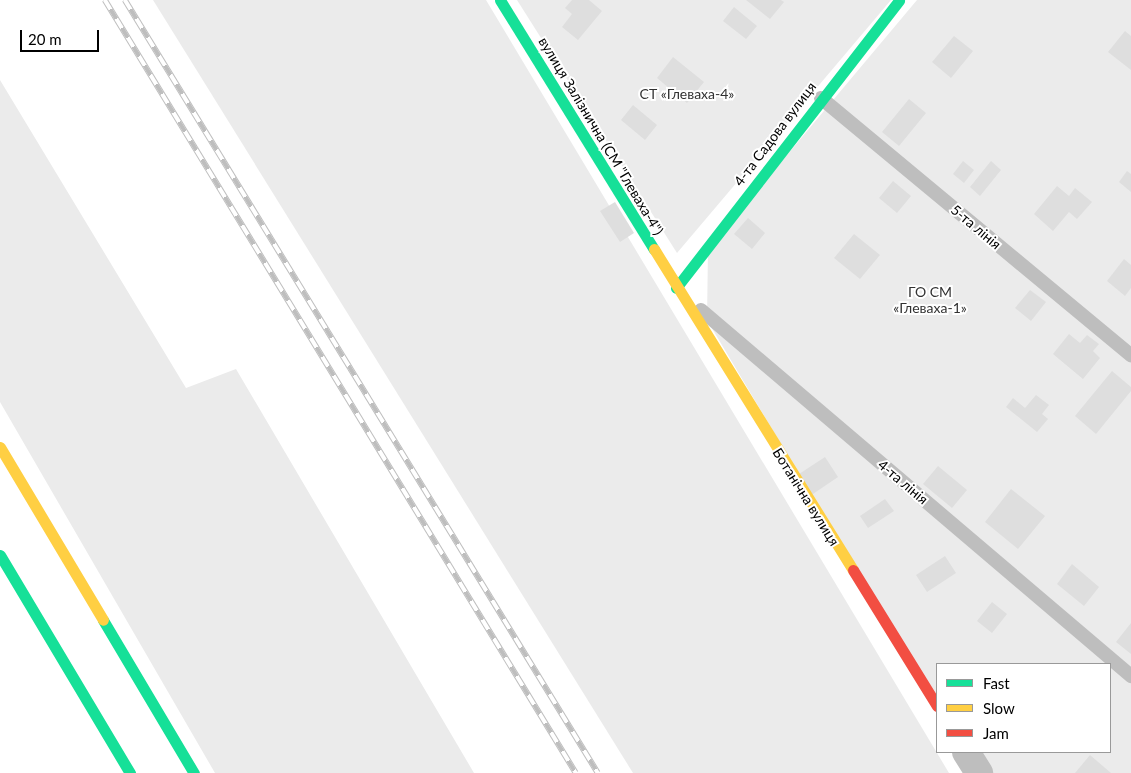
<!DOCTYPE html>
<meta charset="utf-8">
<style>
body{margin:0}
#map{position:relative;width:1131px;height:773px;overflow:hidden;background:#fff;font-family:Lato,sans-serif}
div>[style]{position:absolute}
.green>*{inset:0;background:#ebebeb}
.building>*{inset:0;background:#dedede}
.lane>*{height:14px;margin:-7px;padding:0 7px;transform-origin:7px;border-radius:7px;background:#bebebe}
.street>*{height:28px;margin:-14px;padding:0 14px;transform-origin:14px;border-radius:14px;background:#bebebe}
.fast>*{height:11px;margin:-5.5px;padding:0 5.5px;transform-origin:5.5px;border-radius:5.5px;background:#16e098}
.slow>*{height:11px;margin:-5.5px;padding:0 5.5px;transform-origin:5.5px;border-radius:5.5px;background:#ffcf43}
.jam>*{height:11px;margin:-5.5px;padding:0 5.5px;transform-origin:5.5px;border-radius:5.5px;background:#f24e42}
.rail>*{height:5.5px;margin-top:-2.75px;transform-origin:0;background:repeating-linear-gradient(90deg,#fff 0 11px,#bebebe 0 22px);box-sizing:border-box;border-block:1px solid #bebebe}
span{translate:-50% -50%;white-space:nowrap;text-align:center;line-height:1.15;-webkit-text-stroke:4px #fff;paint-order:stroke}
.park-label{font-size:14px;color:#313131}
.street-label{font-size:14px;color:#000}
.legend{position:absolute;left:936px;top:663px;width:175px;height:90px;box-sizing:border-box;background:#fff;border:1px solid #999;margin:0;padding:6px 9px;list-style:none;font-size:15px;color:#000}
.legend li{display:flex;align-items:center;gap:10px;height:25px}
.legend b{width:25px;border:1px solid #999}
.scale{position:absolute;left:20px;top:30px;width:79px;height:22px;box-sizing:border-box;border:2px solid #000;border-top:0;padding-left:6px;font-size:15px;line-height:18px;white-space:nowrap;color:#000;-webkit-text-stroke:4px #fff;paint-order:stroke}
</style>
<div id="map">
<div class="green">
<div style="clip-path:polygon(153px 0,486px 0,949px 773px,633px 773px)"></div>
<div style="clip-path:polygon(517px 0,891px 0,677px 253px)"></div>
<div style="clip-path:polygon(917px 0,1131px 0,1131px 773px,977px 773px,964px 752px,1110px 752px,1110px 664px,937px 664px,937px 706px,707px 320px,708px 249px)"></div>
<div style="clip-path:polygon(0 80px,186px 388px,236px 369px,474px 773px,215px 773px,0 402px)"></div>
</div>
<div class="building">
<div style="clip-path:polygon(572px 0,589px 0,602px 11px,578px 40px,562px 27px,572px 14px,565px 8px)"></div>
<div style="clip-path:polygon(746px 0,781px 0,784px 2px,770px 19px)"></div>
<div style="clip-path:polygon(734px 7px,757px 26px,746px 39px,723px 21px)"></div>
<div style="clip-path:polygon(1125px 31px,1131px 36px,1131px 70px,1108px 52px)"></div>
<div style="clip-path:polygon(954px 36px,973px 51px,951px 78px,932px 62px)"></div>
<div style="clip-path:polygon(673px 57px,704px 82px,687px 103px,657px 78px)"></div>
<div style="clip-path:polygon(909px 99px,926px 113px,899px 146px,882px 132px)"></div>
<div style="clip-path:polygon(633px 105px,657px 125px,645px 140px,621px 120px)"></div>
<div style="clip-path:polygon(963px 161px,974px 170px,964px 183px,953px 174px)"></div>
<div style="clip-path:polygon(991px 161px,1001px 170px,980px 196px,970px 187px)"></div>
<div style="clip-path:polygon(1127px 171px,1131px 174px,1131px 192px,1119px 182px)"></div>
<div style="clip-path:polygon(893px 181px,911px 196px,897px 213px,879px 198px)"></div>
<div style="clip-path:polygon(1057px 186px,1069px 196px,1075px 188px,1092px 202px,1077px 219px,1069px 212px,1053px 231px,1034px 214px)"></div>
<div style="clip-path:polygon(615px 202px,634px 233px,620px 242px,600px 211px)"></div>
<div style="clip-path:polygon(748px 218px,765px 233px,752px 249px,734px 234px)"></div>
<div style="clip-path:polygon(854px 234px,880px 255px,860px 279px,834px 258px)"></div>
<div style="clip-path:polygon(1124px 259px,1131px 265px,1131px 288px,1125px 296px,1107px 281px)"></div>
<div style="clip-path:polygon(1030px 290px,1046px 302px,1031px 321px,1015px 308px)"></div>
<div style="clip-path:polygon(1069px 334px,1080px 343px,1087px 335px,1099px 344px,1093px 351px,1100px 358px,1083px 379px,1053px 354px)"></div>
<div style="clip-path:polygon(1112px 371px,1131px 387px,1131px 391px,1096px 434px,1075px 416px)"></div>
<div style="clip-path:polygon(1036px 395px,1049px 405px,1042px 414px,1048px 419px,1037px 432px,1006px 407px,1013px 398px,1025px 408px)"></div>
<div style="clip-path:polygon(825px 457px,838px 477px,810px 496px,796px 476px)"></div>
<div style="clip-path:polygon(938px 466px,967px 490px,952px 508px,923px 484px)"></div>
<div style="clip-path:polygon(1011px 489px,1045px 516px,1018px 549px,985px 522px)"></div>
<div style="clip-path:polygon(885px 499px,894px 511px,868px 528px,860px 516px)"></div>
<div style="clip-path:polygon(945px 556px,956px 573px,927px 592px,916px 575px)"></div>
<div style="clip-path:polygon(1072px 564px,1099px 587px,1084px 606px,1057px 584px)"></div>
<div style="clip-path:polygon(992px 602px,1007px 614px,992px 633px,977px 621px)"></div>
<div style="clip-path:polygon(1131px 623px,1131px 654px,1116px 642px)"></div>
<div style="clip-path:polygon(1090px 755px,1111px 773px,1075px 773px)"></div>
</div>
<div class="lane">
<div style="left:821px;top:98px;width:403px;rotate:39.7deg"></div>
<div style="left:701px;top:310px;width:565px;rotate:40.4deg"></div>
</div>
<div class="street">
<div style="left:966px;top:752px;width:25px;rotate:58deg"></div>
</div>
<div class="fast">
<div style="left:500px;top:0;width:293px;rotate:58.3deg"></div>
<div style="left:676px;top:288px;width:364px;rotate:-52.2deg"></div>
<div style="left:0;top:555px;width:254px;rotate:59.2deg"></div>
<div style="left:103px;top:620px;width:178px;rotate:59.3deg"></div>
</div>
<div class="slow">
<div style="left:654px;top:249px;width:378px;rotate:58.2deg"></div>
<div style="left:0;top:447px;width:201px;rotate:59.2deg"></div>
</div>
<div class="jam">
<div style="left:853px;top:570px;width:160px;rotate:58.3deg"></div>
</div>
<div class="rail">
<div style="left:105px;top:0;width:905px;rotate:58.65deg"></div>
<div style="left:125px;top:0;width:906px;rotate:58.54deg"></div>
</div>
<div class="park-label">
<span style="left:687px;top:94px">СТ «Глеваха-4»</span>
<span style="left:930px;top:300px">ГО СМ<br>«Глеваха-1»</span>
</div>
<div class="street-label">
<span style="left:775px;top:134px;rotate:-53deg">4-та Садова вулиця</span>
<span style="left:601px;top:136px;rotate:59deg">вулиця Залізнична (СМ "Глеваха-4")</span>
<span style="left:976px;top:227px;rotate:40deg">5-та лінія</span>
<span style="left:903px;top:482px;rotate:40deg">4-та лінія</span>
<span style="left:806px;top:497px;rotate:58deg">Ботанічна вулиця</span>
</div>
<ul class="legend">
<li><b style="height:6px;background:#16e098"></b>Fast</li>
<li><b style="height:6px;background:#ffcf43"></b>Slow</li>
<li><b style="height:6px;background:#f24e42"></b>Jam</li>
</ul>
<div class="scale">20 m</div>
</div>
